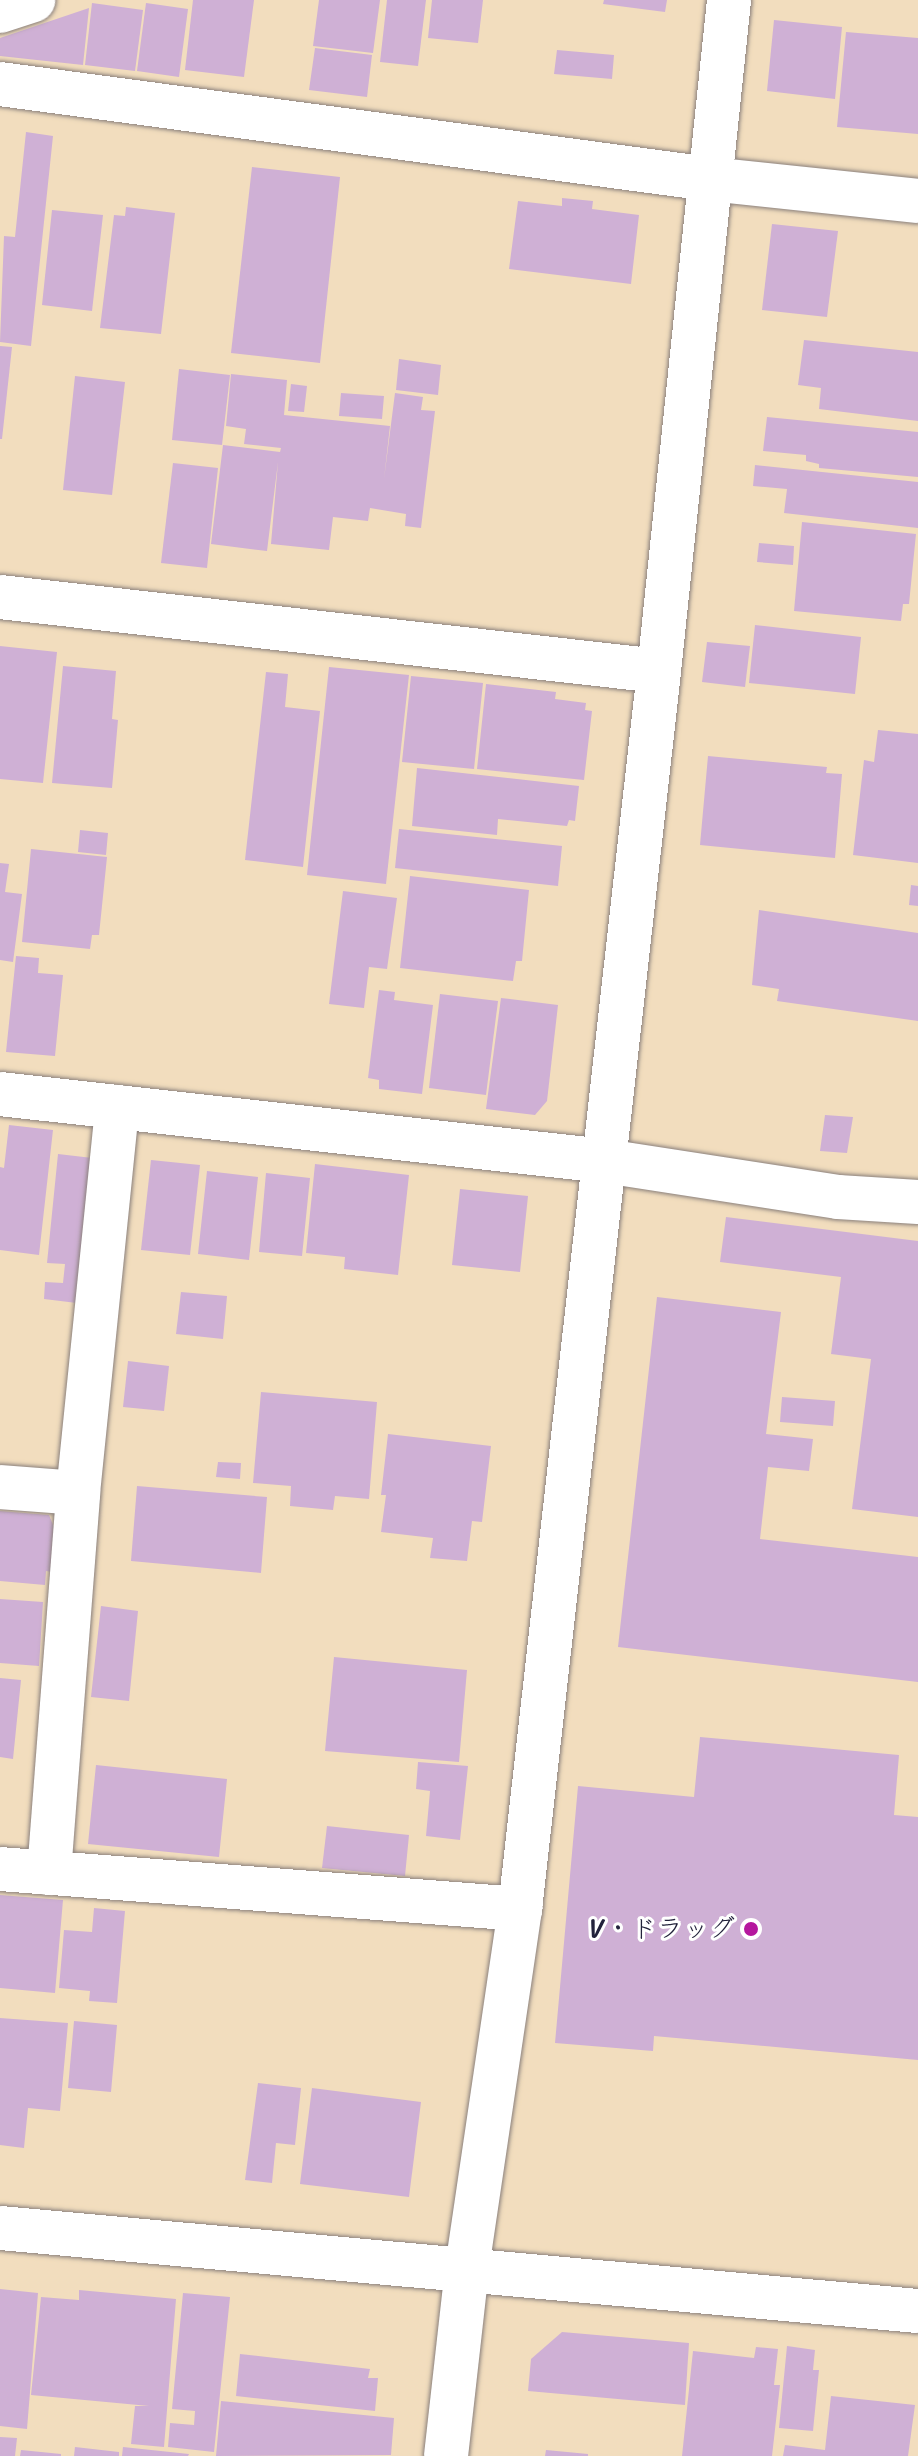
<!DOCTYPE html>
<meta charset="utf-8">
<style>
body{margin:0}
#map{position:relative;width:918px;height:2456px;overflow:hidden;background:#f2ddbe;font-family:Sriracha,"Klee One",sans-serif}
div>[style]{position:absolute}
.building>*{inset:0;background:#cfb0d5}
.roads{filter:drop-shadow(0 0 2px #8a807c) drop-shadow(0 0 2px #8a807c)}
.street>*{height:44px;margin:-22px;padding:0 22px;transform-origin:22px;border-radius:22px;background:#fff}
.secondary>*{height:44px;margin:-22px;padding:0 22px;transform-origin:22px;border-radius:22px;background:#fff}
.dots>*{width:22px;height:22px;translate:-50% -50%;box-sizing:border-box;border:4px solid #fff;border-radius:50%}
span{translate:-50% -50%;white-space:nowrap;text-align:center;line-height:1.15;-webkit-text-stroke:6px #fff;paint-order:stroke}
.poi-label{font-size:26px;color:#22223b}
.right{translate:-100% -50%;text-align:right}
</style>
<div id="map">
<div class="building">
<div style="clip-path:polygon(193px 0,254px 0,244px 77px,185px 70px)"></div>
<div style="clip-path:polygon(319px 0,380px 0,373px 53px,313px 46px)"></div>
<div style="clip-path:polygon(387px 0,426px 0,418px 66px,380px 62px)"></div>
<div style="clip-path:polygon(432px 0,483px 0,478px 43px,428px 38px)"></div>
<div style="clip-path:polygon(604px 0,667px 0,665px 12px,603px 4px)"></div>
<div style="clip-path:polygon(92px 3px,143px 10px,135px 71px,85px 65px)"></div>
<div style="clip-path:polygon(146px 3px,188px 9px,179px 77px,137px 71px)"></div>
<div style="clip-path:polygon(89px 8px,83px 65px,0 56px,0 38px)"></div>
<div style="clip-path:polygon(774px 20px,842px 27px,835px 99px,767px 91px)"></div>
<div style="clip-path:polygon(846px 32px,918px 38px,918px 134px,837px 127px)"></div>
<div style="clip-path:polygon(315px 48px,372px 55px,367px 97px,309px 90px)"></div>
<div style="clip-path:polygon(557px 50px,614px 55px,612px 79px,554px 74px)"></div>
<div style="clip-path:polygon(26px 132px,53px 136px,31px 346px,0 342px,4px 236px,15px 237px)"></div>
<div style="clip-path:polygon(252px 167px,340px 177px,320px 363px,231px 353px)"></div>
<div style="clip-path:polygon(562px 198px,593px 201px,592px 209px,639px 215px,631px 284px,509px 269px,518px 201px,562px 206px)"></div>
<div style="clip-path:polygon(126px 207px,175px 213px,161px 334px,100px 328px,114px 215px,125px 216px)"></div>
<div style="clip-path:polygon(52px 210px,103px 215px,92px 311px,42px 305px)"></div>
<div style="clip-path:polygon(772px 224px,838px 231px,827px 317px,762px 310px)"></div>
<div style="clip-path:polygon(804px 340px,918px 352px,918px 421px,819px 409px,821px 388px,798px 385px)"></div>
<div style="clip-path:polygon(0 346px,12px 347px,2px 439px,0 439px)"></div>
<div style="clip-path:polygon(399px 359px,441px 365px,438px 395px,396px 390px)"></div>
<div style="clip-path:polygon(179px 369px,230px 375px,222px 445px,172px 440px)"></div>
<div style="clip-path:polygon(231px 374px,287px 380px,284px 415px,390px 426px,384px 479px,395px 393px,423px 397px,421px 410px,435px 411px,421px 528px,405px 526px,406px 514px,370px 508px,368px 521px,333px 517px,329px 550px,271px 544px,278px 462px,267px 551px,211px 544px,223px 445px,280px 452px,281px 448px,244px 444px,246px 429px,226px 426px)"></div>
<div style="clip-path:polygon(75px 376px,125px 382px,112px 495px,63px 490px)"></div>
<div style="clip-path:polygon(291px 384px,307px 386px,304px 412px,288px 411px)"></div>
<div style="clip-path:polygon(341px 393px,384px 396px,382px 419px,339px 416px)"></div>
<div style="clip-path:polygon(767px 417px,918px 432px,918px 477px,819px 468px,819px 464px,806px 461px,806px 455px,763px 451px)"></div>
<div style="clip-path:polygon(173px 463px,218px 468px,207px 568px,161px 563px)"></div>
<div style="clip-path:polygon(755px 465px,918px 482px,918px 528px,784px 513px,787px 489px,753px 486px)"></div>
<div style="clip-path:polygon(802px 522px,916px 534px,909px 604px,903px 604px,901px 621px,794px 611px)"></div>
<div style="clip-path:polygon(759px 543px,794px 546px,793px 565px,757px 562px)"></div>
<div style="clip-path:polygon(755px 625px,861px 637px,855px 694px,749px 683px)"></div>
<div style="clip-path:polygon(707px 642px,750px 646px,745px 687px,702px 682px)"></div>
<div style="clip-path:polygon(0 646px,57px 652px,43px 783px,0 779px)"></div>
<div style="clip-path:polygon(63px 666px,116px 671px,112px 719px,118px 720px,112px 788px,52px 783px)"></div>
<div style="clip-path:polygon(329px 667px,409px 675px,386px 884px,307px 875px)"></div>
<div style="clip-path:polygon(266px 672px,288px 674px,285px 707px,320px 711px,303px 867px,245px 860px)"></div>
<div style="clip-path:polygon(411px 676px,483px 683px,474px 769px,402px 762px)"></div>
<div style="clip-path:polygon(486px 684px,556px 692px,555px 699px,586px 703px,585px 710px,592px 711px,584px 780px,477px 769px)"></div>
<div style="clip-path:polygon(878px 730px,918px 734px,918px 863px,853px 855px,864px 760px,874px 762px)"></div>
<div style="clip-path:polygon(708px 756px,827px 767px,826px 773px,842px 774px,835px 858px,700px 845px)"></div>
<div style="clip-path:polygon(417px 768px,579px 786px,575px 821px,569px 820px,567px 826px,498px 819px,497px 835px,412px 826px)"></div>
<div style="clip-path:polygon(399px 829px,562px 846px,558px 886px,395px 868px)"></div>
<div style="clip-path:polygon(80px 830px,108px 833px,106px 855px,78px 852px)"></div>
<div style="clip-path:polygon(31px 849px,107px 857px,99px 935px,92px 935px,90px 949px,22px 942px)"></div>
<div style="clip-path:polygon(0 863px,9px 864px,5px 892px,22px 894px,13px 962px,0 960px)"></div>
<div style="clip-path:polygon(410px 876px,529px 890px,522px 961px,516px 961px,513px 981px,400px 968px)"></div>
<div style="clip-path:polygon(911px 885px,918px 886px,918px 906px,909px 905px)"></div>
<div style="clip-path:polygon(343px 891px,397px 898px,387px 969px,369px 967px,364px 1008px,329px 1004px)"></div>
<div style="clip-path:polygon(759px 910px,918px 933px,918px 1021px,777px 1001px,779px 989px,752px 985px)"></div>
<div style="clip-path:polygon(16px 956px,39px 958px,38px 973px,63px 975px,55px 1056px,6px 1052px)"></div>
<div style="clip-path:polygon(379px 990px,395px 992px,394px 1000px,433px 1005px,422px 1094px,379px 1089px,379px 1080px,368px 1078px)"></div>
<div style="clip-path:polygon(440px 994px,498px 1001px,486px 1095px,429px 1088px)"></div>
<div style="clip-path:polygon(501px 998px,558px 1005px,547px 1101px,535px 1115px,486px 1109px)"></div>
<div style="clip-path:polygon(825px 1115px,853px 1117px,847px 1153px,820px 1151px)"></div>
<div style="clip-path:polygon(9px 1125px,53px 1130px,39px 1255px,0 1250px,0 1167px,4px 1168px)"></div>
<div style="clip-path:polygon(58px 1154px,101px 1159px,85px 1304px,44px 1299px,45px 1282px,63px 1283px,65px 1264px,47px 1263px)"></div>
<div style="clip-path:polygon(151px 1160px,200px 1165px,190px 1255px,141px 1250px)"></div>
<div style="clip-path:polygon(315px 1164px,409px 1175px,398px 1275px,344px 1269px,345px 1257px,306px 1253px)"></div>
<div style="clip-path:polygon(207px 1171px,258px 1177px,249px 1260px,198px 1254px)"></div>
<div style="clip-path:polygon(266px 1173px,310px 1178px,302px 1256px,259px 1252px)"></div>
<div style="clip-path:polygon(460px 1189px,528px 1196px,520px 1272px,452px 1265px)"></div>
<div style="clip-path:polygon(726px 1217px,918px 1241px,918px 1517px,852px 1509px,871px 1359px,831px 1354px,841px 1277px,720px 1262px)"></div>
<div style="clip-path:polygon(181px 1292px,227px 1296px,223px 1339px,176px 1334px)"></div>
<div style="clip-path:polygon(657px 1297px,781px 1312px,766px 1434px,813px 1439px,809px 1471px,768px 1467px,760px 1539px,918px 1557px,918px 1682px,618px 1647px)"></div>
<div style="clip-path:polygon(128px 1361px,169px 1366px,164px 1411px,123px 1407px)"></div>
<div style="clip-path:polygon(261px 1392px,377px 1402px,369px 1499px,335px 1496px,333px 1510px,290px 1506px,291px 1486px,253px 1483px)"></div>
<div style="clip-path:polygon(782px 1397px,835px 1401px,833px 1426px,780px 1422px)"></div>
<div style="clip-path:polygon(388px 1434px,491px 1446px,482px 1522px,472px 1521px,467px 1561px,430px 1558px,433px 1538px,381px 1532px,386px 1495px,381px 1495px)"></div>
<div style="clip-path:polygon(218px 1462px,241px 1463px,240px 1479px,216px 1477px)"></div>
<div style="clip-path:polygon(137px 1486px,267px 1497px,261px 1573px,131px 1561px)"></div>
<div style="clip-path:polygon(0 1511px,49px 1515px,56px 1532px,52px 1572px,46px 1571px,45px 1585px,0 1581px)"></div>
<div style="clip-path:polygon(0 1599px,43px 1602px,39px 1666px,0 1663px)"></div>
<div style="clip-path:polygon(101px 1606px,138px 1611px,129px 1701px,91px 1697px)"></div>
<div style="clip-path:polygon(334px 1657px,467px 1670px,459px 1762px,325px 1751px)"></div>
<div style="clip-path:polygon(0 1678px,21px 1680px,13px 1759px,0 1757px)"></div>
<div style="clip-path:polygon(700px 1737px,899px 1755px,894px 1815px,918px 1817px,918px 2060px,654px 2036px,653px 2051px,555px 2043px,578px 1786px,694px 1797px)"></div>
<div style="clip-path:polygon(418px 1762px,468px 1766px,460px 1840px,426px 1836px,430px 1791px,416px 1789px)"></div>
<div style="clip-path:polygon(96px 1765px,227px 1779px,219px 1857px,88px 1844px)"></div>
<div style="clip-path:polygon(327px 1826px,409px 1835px,405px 1876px,322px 1868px)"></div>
<div style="clip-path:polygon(0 1895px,63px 1900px,55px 1993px,0 1988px)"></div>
<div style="clip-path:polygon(94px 1908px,125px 1911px,117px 2003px,89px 2001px,90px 1991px,59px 1988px,64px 1930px,92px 1932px)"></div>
<div style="clip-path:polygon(0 2018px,68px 2023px,60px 2111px,28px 2108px,24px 2148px,0 2145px)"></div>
<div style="clip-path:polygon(74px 2021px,117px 2025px,111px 2092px,68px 2088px)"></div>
<div style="clip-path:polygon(258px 2083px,301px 2088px,295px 2145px,276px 2143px,272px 2183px,245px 2180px)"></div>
<div style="clip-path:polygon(312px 2088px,421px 2102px,409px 2197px,300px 2184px)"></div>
<div style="clip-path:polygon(0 2289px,38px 2293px,27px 2429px,0 2426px)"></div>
<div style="clip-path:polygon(79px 2290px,176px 2299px,164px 2447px,131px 2444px,135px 2406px,149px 2406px,31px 2395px,41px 2297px,79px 2300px)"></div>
<div style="clip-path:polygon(183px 2293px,230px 2297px,214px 2452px,168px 2447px,170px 2423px,194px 2425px,195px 2411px,172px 2409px)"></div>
<div style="clip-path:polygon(562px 2332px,689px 2343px,685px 2405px,528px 2391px,531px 2359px)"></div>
<div style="clip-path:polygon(787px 2346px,815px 2350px,813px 2370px,819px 2370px,813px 2431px,779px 2428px)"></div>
<div style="clip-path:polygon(756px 2347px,778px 2349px,774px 2385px,780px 2385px,772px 2456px,682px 2456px,693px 2351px,754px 2358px)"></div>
<div style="clip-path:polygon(240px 2354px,370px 2369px,368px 2378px,378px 2378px,375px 2411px,236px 2396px)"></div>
<div style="clip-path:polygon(831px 2396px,915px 2405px,908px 2456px,783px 2456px,785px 2445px,825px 2450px)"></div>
<div style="clip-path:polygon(221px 2401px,394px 2418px,391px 2455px,216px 2456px)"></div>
<div style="clip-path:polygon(0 2437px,17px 2438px,15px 2456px,0 2456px)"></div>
<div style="clip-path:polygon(75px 2447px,119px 2452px,119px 2456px,74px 2456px)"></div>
<div style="clip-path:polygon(123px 2447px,189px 2454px,188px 2456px,122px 2456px)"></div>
<div style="clip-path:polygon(21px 2450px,61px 2454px,61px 2456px,20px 2456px)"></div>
<div style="clip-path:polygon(546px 2450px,588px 2454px,588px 2456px,545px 2456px)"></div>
</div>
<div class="roads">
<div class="street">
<div style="left:0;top:11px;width:35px;rotate:-18deg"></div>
<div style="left:0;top:84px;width:715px;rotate:7.63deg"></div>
<div style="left:709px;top:179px;width:210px;rotate:6deg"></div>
<div style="left:0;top:597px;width:663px;rotate:6.41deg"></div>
<div style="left:0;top:1094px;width:609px;rotate:6.32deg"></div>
<div style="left:605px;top:1161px;width:236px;rotate:8.8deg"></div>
<div style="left:838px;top:1197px;width:80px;rotate:3.6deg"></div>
<div style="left:0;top:1487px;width:78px;rotate:4.4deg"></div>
<div style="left:0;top:1869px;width:522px;rotate:4.4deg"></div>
<div style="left:49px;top:1873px;width:381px;rotate:-85.6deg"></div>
<div style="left:78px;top:1493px;width:388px;rotate:-84.2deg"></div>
</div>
<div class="secondary">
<div style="left:0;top:2228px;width:922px;rotate:5.17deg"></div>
<div style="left:446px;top:2456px;width:189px;rotate:-83.6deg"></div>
<div style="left:467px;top:2268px;width:363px;rotate:-81.6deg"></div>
<div style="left:520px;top:1909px;width:1246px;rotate:-83.59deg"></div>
<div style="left:659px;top:671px;width:675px;rotate:-84.04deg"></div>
</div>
</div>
<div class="dots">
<div style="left:751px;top:1929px;background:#b5179e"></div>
</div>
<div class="poi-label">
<span class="right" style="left:735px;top:1929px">V・ドラッグ</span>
</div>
</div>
